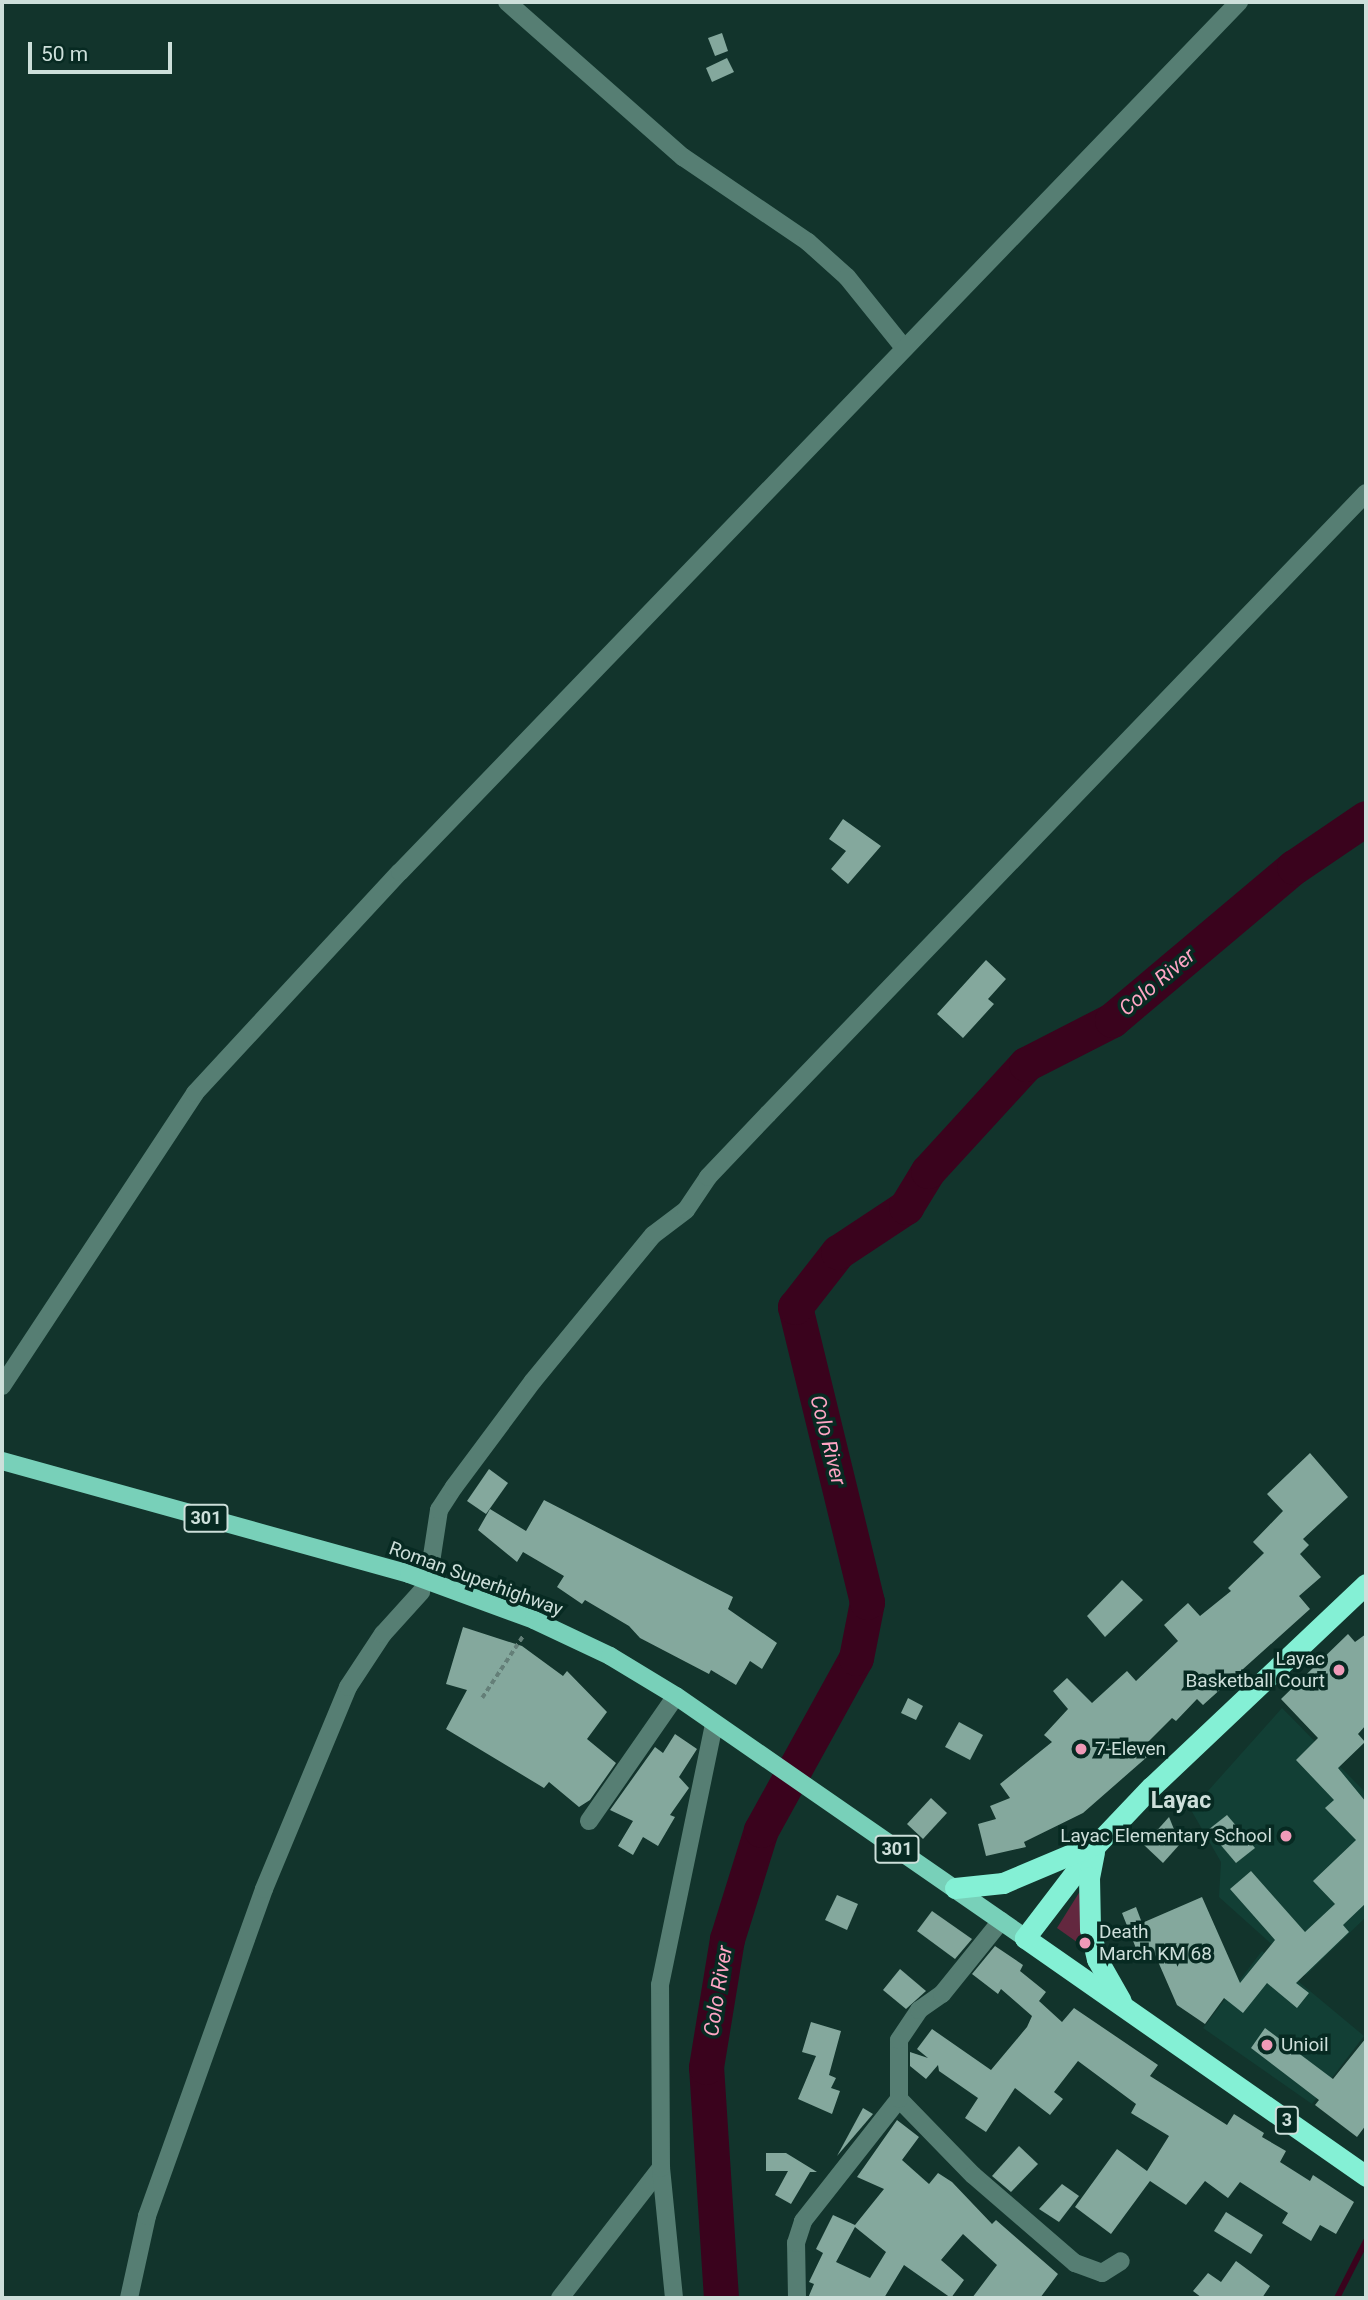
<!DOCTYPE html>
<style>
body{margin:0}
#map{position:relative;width:1368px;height:2300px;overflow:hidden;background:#12342c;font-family:Roboto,sans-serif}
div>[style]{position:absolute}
.built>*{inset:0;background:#123f35}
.green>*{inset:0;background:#63283f}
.stream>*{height:6px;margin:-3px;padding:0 3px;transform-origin:3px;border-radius:3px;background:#3a031d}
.river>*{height:35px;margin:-17.5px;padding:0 17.5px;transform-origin:17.5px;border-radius:17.5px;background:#3a031d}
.building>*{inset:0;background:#84a89d}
.path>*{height:3.5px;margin-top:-1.75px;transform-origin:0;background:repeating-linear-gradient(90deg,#647f78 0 5px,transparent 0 8.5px)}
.minor>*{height:18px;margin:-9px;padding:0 9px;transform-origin:9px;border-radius:9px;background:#567e73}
.major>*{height:18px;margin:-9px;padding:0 9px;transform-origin:9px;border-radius:9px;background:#78d0b9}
.highway>*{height:21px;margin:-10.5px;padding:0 10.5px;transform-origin:10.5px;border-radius:10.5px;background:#84f0d5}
.dots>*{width:19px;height:19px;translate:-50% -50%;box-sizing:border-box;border:4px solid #072a22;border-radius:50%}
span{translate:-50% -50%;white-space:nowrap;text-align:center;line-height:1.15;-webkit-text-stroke:7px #072a22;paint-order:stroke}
.shield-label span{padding:2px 5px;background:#072a22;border:2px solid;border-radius:5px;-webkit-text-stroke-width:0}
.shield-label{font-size:18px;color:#cddfda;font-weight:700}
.street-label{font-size:19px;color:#cddfda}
.poi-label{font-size:19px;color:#cddfda}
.right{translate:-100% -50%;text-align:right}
.left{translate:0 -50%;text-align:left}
.water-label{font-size:21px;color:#fea5c4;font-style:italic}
.quarter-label{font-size:23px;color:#cddfda;font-weight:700}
.frame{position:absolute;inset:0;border:4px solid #cddfda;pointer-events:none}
.scale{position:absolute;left:28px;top:42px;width:144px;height:32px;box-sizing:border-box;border:4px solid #cddfda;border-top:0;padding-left:9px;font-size:21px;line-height:24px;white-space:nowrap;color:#cddfda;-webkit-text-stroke:5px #072a22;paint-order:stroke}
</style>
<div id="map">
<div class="built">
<div style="clip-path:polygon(1282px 1708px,1366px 1793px,1366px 1917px,1306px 1975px,1219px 1897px,1221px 1862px,1191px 1810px)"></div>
<div style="clip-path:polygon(1262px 1951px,1364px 2036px,1312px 2104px,1203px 2028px)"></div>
</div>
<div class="green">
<div style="clip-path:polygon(1082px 1888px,1091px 1952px,1057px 1928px)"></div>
</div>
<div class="stream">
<div style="left:1337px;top:2298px;width:64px;rotate:-63deg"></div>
</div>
<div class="river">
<div style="left:721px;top:2298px;width:231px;rotate:-93.7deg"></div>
<div style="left:706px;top:2067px;width:130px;rotate:-80.7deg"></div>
<div style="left:727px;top:1939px;width:114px;rotate:-72.7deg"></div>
<div style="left:761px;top:1830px;width:196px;rotate:-61.1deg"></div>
<div style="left:856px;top:1658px;width:57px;rotate:-78.9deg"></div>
<div style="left:867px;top:1602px;width:304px;rotate:-103.7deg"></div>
<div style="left:795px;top:1307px;width:70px;rotate:-52deg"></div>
<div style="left:838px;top:1252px;width:82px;rotate:-33.5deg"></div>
<div style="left:906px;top:1207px;width:42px;rotate:-58.6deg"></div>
<div style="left:928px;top:1171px;width:145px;rotate:-47.5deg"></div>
<div style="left:1026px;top:1064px;width:97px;rotate:-27.1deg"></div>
<div style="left:1112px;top:1020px;width:238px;rotate:-40.1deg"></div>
<div style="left:1294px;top:867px;width:87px;rotate:-34.2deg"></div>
</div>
<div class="building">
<div style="clip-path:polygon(722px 33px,728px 51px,715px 56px,708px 38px)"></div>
<div style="clip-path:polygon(727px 58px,734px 72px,712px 82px,706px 68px)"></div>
<div style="clip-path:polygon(843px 819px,881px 846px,848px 884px,831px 869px,846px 851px,829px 839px)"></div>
<div style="clip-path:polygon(986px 960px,1006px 979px,988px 999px,994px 1004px,963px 1038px,937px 1014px)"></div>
<div style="clip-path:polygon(1310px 1453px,1348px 1497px,1303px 1539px,1309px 1545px,1300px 1554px,1321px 1577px,1299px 1596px,1310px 1609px,1203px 1705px,1197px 1699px,1176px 1721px,1172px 1718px,1148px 1742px,1155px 1750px,1083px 1813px,1024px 1842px,1026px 1847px,986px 1856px,978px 1824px,996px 1819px,990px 1806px,1010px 1798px,1000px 1784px,1052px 1742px,1044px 1735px,1068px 1709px,1053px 1691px,1067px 1678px,1092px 1703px,1127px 1671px,1136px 1681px,1178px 1641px,1164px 1625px,1188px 1603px,1200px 1616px,1231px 1591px,1228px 1588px,1264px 1553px,1253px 1542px,1283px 1511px,1267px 1494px)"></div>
<div style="clip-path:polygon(489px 1469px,508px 1483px,486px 1514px,467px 1501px)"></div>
<div style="clip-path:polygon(544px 1500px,733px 1597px,728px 1609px,777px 1643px,762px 1669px,750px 1661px,736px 1685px,711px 1670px,709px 1674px,640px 1638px,629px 1626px,585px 1600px,582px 1604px,557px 1587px,564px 1576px,523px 1552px,517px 1562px,478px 1530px,490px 1509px,526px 1531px)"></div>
<div style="clip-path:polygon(1122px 1580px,1143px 1600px,1105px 1637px,1087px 1616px)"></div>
<div style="clip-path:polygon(463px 1627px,522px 1646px,563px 1676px,567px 1671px,607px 1712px,587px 1739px,616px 1763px,590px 1800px,579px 1807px,549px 1782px,544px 1788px,446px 1729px,467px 1690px,446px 1684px)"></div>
<div style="clip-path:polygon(1348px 1634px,1355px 1642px,1366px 1634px,1366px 1725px,1358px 1734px,1365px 1742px,1338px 1768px,1366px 1802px,1366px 1903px,1343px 1925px,1349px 1932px,1296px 1983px,1309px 1993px,1297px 2008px,1267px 1983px,1243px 2013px,1224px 1998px,1205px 2024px,1177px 2005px,1153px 1950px,1139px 1956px,1122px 1913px,1136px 1907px,1142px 1923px,1202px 1897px,1240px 1983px,1275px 1940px,1230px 1889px,1251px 1871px,1305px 1932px,1335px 1904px,1313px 1881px,1356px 1840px,1325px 1808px,1334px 1800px,1296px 1760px,1318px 1738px,1281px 1699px)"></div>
<div style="clip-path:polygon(908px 1698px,923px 1706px,916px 1720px,901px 1713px)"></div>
<div style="clip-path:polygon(959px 1722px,983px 1735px,970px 1760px,945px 1747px)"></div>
<div style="clip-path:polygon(675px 1734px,697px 1749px,679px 1777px,689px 1788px,670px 1815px,675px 1817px,658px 1846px,643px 1837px,633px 1855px,618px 1846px,633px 1821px,610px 1810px,655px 1747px,663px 1753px)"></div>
<div style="clip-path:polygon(931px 1798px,947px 1813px,923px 1839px,907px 1824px)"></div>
<div style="clip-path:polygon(1227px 1815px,1255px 1848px,1236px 1863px,1208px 1830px)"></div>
<div style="clip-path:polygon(1169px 1817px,1180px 1844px,1163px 1863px,1144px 1845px)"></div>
<div style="clip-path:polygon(837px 1895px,858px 1904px,847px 1930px,825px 1920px)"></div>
<div style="clip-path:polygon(932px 1911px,972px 1939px,955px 1959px,917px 1931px)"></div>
<div style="clip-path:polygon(995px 1946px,1023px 1965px,1020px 1971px,1046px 1992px,1039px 2001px,1062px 2022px,1074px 2008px,1158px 2065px,1150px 2076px,1227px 2125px,1234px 2114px,1264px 2133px,1262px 2137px,1286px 2151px,1280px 2162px,1310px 2181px,1313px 2175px,1354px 2202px,1336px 2234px,1320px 2225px,1311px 2241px,1282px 2223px,1288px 2213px,1240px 2182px,1228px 2198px,1205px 2181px,1186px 2205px,1150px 2181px,1111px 2234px,1075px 2207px,1117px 2149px,1147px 2171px,1169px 2136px,1131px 2113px,1136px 2104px,1078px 2061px,1054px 2092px,1063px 2099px,1050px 2115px,1015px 2088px,986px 2132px,965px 2118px,978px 2098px,939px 2071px,938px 2065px,926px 2079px,910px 2066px,910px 2052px,928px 2058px,917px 2049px,932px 2029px,991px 2070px,1027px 2027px,1032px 2016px,1001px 1989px,998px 1994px,972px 1974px)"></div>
<div style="clip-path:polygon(900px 1969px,926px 1991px,906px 2009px,883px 1990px)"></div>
<div style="clip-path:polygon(811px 2022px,841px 2031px,829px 2075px,836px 2078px,831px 2088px,840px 2091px,832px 2114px,798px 2099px,816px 2056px,802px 2052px)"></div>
<div style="clip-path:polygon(1265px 2028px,1333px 2079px,1366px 2038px,1366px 2125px,1357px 2137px,1315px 2105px,1319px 2100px,1251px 2048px)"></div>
<div style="clip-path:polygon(863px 2108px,873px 2114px,837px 2156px)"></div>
<div style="clip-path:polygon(evenodd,897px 2120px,919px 2137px,902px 2160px,929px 2184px,938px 2173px,952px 2182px,992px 2224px,996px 2220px,1058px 2274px,1040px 2298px,972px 2298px,997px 2265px,963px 2234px,941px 2260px,964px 2280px,951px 2298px,904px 2265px,884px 2298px,808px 2298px,814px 2284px,809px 2282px,823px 2253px,816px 2249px,833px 2215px,855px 2225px,884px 2189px,857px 2177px,897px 2120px,855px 2227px,886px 2252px,870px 2278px,836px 2262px,855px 2227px)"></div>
<div style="clip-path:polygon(1019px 2146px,1038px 2164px,1011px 2192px,992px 2176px)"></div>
<div style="clip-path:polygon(766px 2153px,786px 2153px,817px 2172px,810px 2172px,791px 2204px,775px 2195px,788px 2171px,766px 2171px)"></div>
<div style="clip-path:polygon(1062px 2184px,1079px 2196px,1059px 2222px,1039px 2209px)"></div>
<div style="clip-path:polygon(1226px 2212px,1263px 2235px,1251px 2254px,1214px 2231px)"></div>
<div style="clip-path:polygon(1236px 2261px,1270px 2286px,1262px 2298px,1202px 2298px,1193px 2291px,1208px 2273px,1221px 2282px)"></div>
</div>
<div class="path">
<div style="left:482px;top:1698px;width:74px;rotate:-56.5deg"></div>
</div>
<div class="minor">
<div style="left:507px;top:2px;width:235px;rotate:41.4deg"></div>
<div style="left:683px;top:157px;width:151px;rotate:34.2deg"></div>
<div style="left:808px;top:242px;width:52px;rotate:41.9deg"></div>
<div style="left:847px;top:277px;width:91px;rotate:51.2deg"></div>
<div style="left:2px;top:1386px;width:351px;rotate:-56.6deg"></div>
<div style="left:195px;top:1093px;width:301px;rotate:-47.2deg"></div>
<div style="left:400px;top:872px;width:1209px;rotate:-46.04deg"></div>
<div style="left:428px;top:1582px;width:73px;rotate:-81.3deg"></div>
<div style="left:439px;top:1510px;width:27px;rotate:-57deg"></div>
<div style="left:454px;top:1487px;width:132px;rotate:-53.3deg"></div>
<div style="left:533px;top:1381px;width:189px;rotate:-50.6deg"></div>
<div style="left:653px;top:1235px;width:41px;rotate:-37.1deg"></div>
<div style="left:686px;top:1210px;width:40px;rotate:-56deg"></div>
<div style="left:708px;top:1177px;width:87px;rotate:-46.4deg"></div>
<div style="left:768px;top:1114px;width:862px;rotate:-46.08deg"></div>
<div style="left:589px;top:1821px;width:152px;rotate:-55.2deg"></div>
<div style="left:899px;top:2099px;width:106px;rotate:45.8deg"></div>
<div style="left:973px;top:2175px;width:135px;rotate:40.8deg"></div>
<div style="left:1075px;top:2263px;width:29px;rotate:20deg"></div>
<div style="left:1102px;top:2273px;width:22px;rotate:-32deg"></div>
<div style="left:129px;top:2298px;width:84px;rotate:-77.6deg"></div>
<div style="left:147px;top:2216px;width:347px;rotate:-70.3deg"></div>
<div style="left:264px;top:1889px;width:219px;rotate:-67.4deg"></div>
<div style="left:348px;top:1687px;width:64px;rotate:-56.6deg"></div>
<div style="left:383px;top:1634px;width:57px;rotate:-47.9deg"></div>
<div style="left:560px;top:2298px;width:165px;rotate:-52.2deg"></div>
<div style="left:674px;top:2298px;width:131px;rotate:-95.7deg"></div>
<div style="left:661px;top:2168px;width:183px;rotate:-90.3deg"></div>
<div style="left:660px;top:1985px;width:267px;rotate:-78.3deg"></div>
<div style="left:797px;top:2298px;width:55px;rotate:-91deg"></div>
<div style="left:796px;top:2243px;width:23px;rotate:-72deg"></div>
<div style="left:803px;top:2221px;width:155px;rotate:-51.8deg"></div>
<div style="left:899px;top:2099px;width:59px;rotate:-90deg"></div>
<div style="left:899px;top:2040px;width:36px;rotate:-56deg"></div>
<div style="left:919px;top:2010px;width:28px;rotate:-35deg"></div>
<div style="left:942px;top:1994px;width:94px;rotate:-51.1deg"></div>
</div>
<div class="major">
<div style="left:2px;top:1461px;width:422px;rotate:15.5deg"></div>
<div style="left:409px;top:1574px;width:133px;rotate:20.2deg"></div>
<div style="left:534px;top:1620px;width:84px;rotate:25.3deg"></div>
<div style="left:610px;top:1656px;width:77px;rotate:31.2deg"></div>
<div style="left:676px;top:1696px;width:425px;rotate:34.7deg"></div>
</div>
<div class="highway">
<div style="left:1366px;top:1584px;width:296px;rotate:136.6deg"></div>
<div style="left:1151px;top:1787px;width:80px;rotate:133.5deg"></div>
<div style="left:1096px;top:1845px;width:117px;rotate:127.4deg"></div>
<div style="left:1025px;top:1938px;width:416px;rotate:34.9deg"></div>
<div style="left:1094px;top:1852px;width:25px;rotate:101deg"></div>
<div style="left:1089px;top:1877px;width:52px;rotate:88.9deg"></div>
<div style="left:1090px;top:1929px;width:31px;rotate:77deg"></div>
<div style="left:1097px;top:1959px;width:48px;rotate:60.3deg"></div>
<div style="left:955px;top:1888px;width:48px;rotate:-5.9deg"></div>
<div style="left:1003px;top:1883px;width:98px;rotate:-22.9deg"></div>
</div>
<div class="dots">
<div style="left:1339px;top:1670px;background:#ef9ab8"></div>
<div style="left:1081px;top:1749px;background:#ef9ab8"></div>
<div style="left:1286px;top:1836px;background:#ef9ab8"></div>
<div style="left:1085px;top:1943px;background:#ef9ab8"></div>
<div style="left:1267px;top:2045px;background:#ef9ab8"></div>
</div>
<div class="shield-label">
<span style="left:206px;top:1518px">301</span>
<span style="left:897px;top:1849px">301</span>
<span style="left:1287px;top:2120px">3</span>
</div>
<div class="street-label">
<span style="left:476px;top:1579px;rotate:20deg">Roman Superhighway</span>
</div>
<div class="poi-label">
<span class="right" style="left:1325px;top:1670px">Layac<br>Basketball Court</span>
<span class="left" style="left:1095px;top:1749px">7-Eleven</span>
<span class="right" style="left:1272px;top:1836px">Layac Elementary School</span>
<span class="left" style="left:1099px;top:1943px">Death<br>March KM 68</span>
<span class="left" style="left:1281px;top:2045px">Unioil</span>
</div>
<div class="water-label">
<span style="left:1157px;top:982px;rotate:-40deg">Colo River</span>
<span style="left:828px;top:1440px;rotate:76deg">Colo River</span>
<span style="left:718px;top:1991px;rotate:-81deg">Colo River</span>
</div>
<div class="quarter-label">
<span style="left:1181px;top:1801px">Layac</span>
</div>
<div class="frame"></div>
<div class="scale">50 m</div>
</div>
